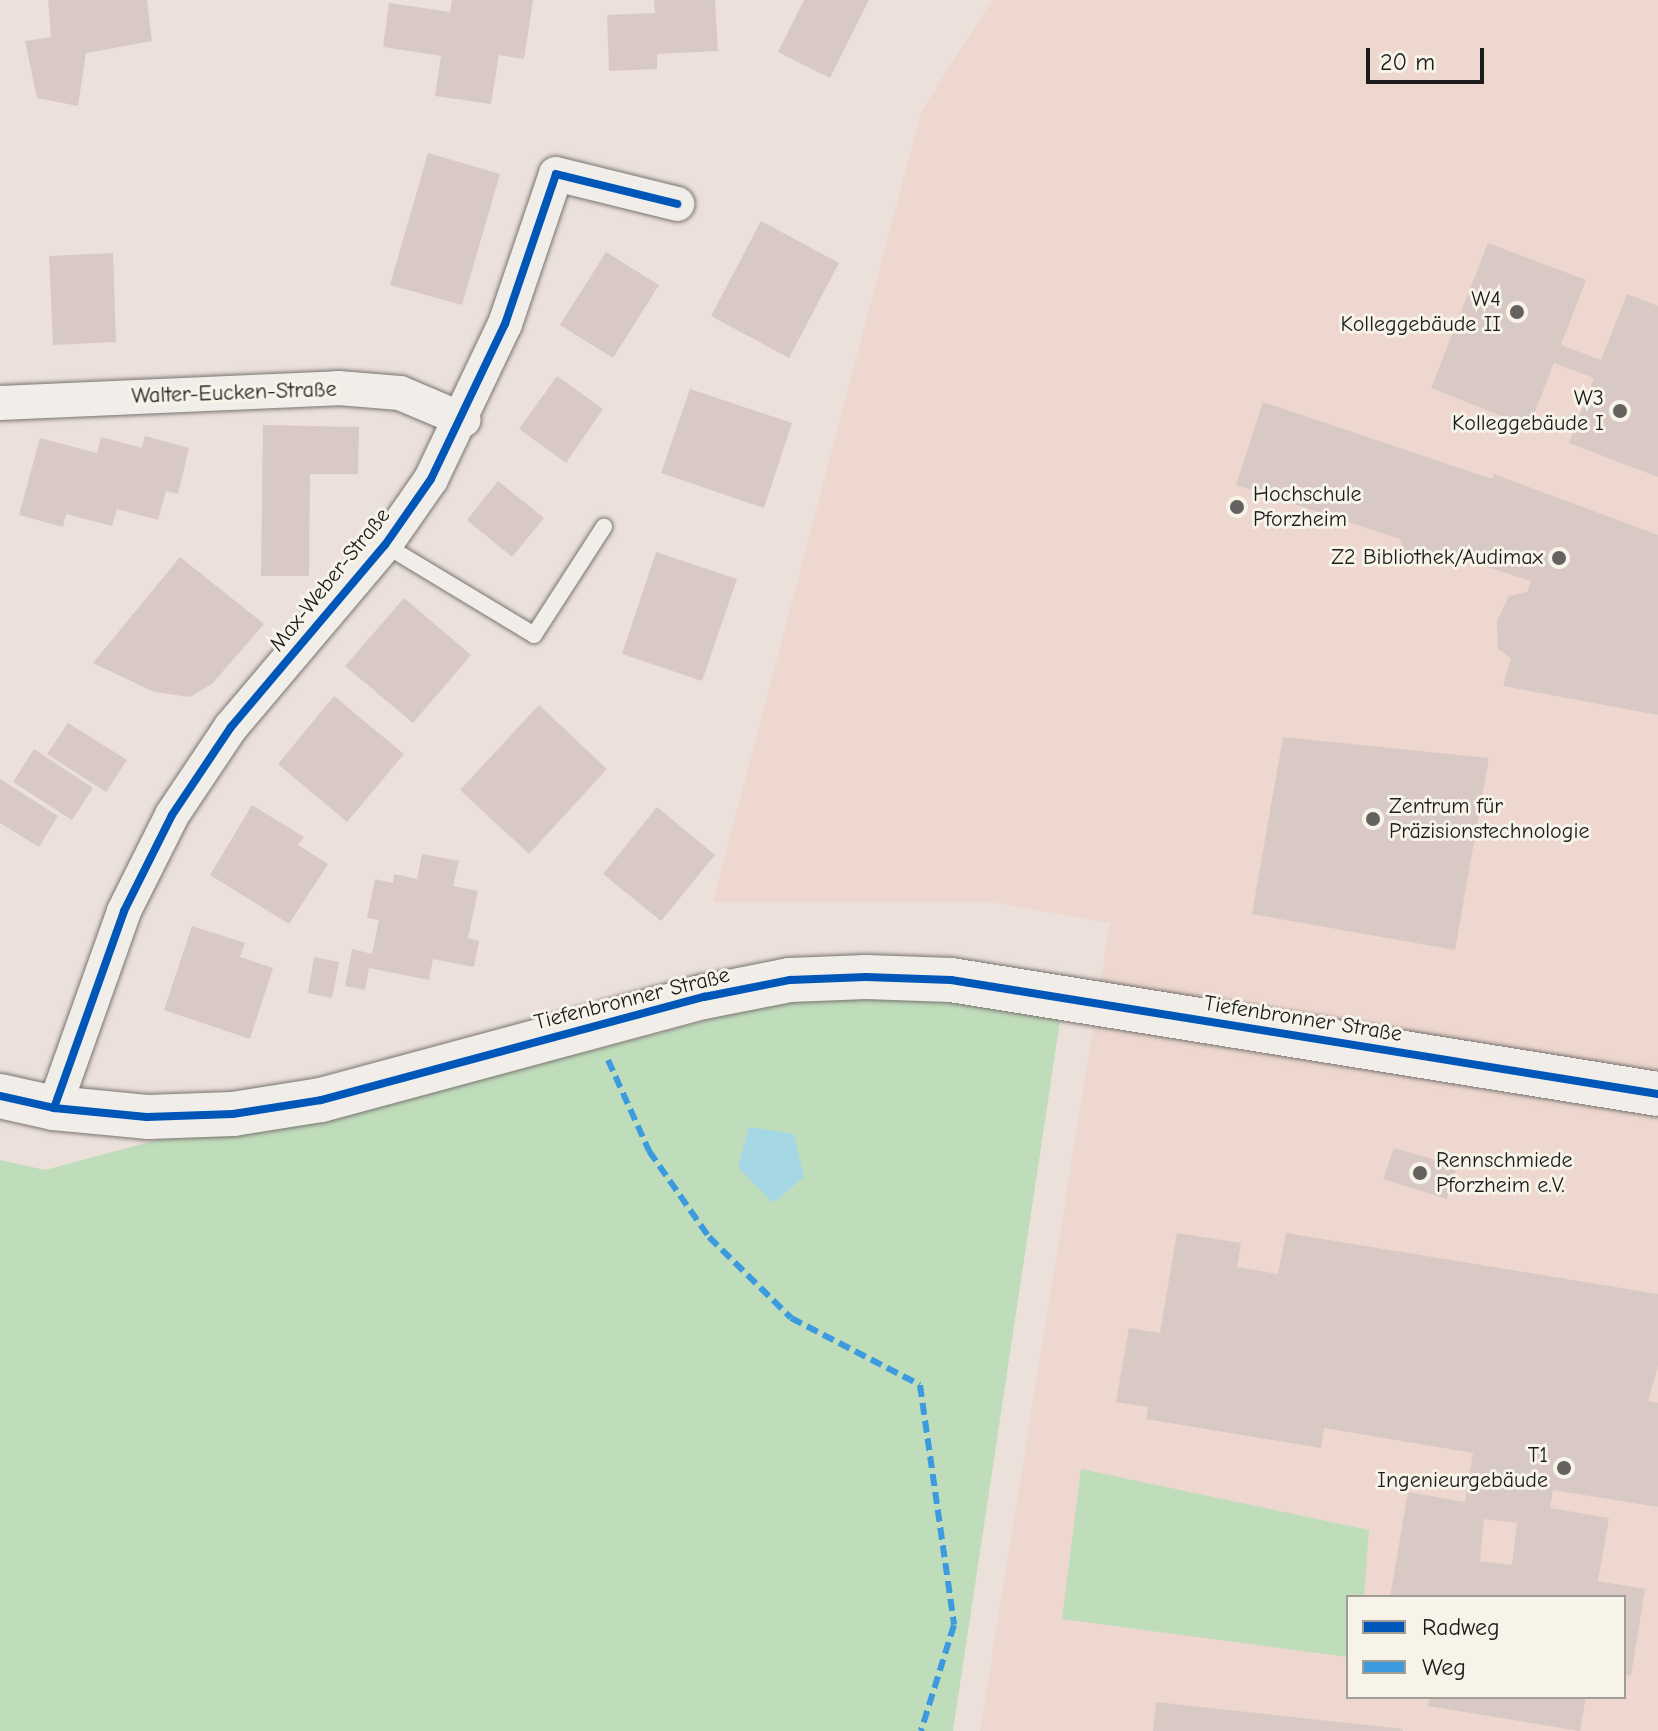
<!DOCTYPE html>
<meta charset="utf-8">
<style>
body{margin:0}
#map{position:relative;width:1658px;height:1731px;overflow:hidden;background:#ebe0da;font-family:"Comic Neue",sans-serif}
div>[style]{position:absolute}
.built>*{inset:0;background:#edd7ce}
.green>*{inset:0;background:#c0ddbb}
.water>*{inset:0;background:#a5d7e4}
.building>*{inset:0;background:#d9c9c5}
.roads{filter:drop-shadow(0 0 2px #797472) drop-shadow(0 0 2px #797472)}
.lane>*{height:16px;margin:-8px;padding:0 8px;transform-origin:8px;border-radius:8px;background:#f1eeea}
.street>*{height:34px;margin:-17px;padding:0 17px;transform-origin:17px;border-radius:17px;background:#f1eeea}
.secondary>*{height:44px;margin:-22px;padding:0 22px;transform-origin:22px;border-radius:22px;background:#f1eeea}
.quiet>*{height:6px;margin-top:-3px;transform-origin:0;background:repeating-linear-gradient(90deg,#3c9bdf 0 12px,transparent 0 18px)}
.cycleway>*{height:8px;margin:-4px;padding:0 4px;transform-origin:4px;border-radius:4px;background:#0057b8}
.dots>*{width:22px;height:22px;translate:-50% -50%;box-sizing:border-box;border:4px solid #f7f3e8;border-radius:50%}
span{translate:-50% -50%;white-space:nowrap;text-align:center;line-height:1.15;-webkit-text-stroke:6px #f7f3e8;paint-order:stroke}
.poi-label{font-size:22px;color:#1c1c1c}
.right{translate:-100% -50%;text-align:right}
.left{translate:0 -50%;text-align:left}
.street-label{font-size:22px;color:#1c1c1c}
.legend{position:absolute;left:1346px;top:1595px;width:280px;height:104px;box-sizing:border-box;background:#f7f3e8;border:2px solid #9f9d96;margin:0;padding:10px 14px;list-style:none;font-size:24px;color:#1c1c1c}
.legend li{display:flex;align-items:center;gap:16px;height:40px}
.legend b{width:40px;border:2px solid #9f9d96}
.scale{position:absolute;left:1366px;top:48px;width:118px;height:36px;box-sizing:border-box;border:4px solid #1c1c1c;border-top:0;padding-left:10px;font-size:24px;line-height:28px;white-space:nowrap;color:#1c1c1c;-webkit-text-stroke:6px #f7f3e8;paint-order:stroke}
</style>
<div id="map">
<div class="built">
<div style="clip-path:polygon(evenodd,992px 0,1658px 0,1658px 1731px,980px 1731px,1110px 923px,990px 902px,713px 902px,921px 112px,992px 0,1348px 1597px,1624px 1597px,1624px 1697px,1348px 1697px,1348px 1597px)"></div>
</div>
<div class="green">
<div style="clip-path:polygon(935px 995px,1062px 1008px,953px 1731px,0 1731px,0 1160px,45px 1170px,157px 1140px,244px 1133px,461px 1075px,587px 1052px,794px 997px)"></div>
<div style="clip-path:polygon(1081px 1469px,1369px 1530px,1364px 1597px,1348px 1597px,1348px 1657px,1062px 1619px)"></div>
</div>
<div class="water">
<div style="clip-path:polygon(749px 1127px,794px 1134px,804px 1177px,773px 1203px,738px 1167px)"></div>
</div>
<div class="building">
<div style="clip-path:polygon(48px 0,147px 0,152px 41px,86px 53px,78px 106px,37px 98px,25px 41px,51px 37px)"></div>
<div style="clip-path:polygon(452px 0,533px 0,524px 59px,499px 55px,491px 104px,435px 96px,441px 56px,383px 47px,389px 3px,450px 12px)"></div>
<div style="clip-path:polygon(654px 0,715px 0,718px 51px,657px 54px,657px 69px,609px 71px,607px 15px,655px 13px)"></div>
<div style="clip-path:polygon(804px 0,869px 0,830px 78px,778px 52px)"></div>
<div style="clip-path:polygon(428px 153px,500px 174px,462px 305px,390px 285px)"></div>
<div style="clip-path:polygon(761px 221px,839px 263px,789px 358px,711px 316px)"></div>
<div style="clip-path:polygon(1488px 243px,1586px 280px,1561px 345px,1601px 360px,1627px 294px,1658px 306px,1658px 477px,1569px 443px,1594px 378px,1554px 363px,1529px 427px,1431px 388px)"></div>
<div style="clip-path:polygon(606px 252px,659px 285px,613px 358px,560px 325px)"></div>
<div style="clip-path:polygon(113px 253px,116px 342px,53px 345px,49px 256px)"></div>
<div style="clip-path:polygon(557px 376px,603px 409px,566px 463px,519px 429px)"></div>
<div style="clip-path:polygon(690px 389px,792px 423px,764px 508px,661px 473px)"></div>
<div style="clip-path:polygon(1263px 402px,1492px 479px,1494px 474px,1658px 535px,1658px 715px,1503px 686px,1511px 658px,1498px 649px,1497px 621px,1509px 596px,1527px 592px,1531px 581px,1447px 554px,1416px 563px,1405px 555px,1400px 539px,1236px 485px)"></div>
<div style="clip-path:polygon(263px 425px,359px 427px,358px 474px,310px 474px,309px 576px,261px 576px)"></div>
<div style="clip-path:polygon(145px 436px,189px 448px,178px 494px,166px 491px,158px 520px,117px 509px,112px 526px,66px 514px,63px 527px,19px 515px,40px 438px,97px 453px,101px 437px,142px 448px)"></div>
<div style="clip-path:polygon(498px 481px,544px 518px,512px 557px,467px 520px)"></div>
<div style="clip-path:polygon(656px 552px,737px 579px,702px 681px,622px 654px)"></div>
<div style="clip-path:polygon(180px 557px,264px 624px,212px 684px,190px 697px,154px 692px,93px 663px)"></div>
<div style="clip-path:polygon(404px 598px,471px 655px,413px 723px,345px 666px)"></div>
<div style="clip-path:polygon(334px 696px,404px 754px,347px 822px,278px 764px)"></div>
<div style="clip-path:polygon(539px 705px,607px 769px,529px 854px,460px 790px)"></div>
<div style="clip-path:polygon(68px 723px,127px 760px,106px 792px,47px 754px)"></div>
<div style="clip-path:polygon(1283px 737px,1489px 758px,1455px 950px,1252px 914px)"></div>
<div style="clip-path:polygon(34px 749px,93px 788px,72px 820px,13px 782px)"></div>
<div style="clip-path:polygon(0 779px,58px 816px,39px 847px,0 823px)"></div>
<div style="clip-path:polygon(252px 805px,304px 837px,298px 845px,328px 864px,289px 924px,210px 875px)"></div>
<div style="clip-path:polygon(657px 807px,715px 855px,661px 921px,603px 874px)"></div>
<div style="clip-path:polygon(422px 854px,459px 861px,453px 886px,478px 891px,468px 938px,479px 941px,474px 967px,433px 959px,429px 980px,369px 968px,365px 990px,345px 986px,352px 949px,372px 954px,379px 920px,367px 918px,375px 879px,393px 883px,394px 874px,417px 879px)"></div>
<div style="clip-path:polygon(192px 926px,245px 943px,240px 957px,273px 968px,250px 1039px,164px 1010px)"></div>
<div style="clip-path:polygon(314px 957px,339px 962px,332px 998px,308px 993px)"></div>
<div style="clip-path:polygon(1394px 1148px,1457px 1166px,1447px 1199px,1383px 1179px)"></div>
<div style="clip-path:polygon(evenodd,1177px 1233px,1241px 1243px,1237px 1267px,1278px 1274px,1286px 1233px,1658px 1294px,1658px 1366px,1648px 1401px,1658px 1403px,1658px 1507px,1553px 1490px,1550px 1508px,1609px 1518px,1598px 1581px,1645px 1589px,1631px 1676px,1624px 1674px,1624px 1597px,1390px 1597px,1408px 1492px,1465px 1502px,1473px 1453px,1324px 1428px,1321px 1448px,1146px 1419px,1148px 1407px,1116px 1402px,1129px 1328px,1160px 1333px,1177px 1233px,1484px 1519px,1517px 1523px,1512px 1565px,1480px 1561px,1484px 1519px)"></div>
<div style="clip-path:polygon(1430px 1697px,1586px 1697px,1580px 1731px,1428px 1706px)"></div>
<div style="clip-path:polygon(1156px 1702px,1403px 1729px,1403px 1731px,1153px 1731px)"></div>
</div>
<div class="roads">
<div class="lane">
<div style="left:385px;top:545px;width:174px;rotate:31.1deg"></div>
<div style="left:534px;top:635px;width:129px;rotate:-57.1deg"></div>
</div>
<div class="street">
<div style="left:0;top:403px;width:338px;rotate:-2.5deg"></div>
<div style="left:338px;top:388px;width:62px;rotate:4.6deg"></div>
<div style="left:400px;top:393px;width:69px;rotate:22.9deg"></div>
<div style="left:54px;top:1108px;width:209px;rotate:-70.4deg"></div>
<div style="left:124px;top:911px;width:107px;rotate:-63.4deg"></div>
<div style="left:172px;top:815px;width:106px;rotate:-56.2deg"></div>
<div style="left:231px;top:727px;width:238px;rotate:-49.8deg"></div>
<div style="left:385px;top:545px;width:80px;rotate:-55.1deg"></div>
<div style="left:431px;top:479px;width:172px;rotate:-64.5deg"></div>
<div style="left:505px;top:324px;width:158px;rotate:-71.2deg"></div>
<div style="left:556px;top:174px;width:125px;rotate:13.9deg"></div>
</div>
<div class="secondary">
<div style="left:0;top:1096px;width:55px;rotate:12.5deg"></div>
<div style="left:54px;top:1108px;width:93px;rotate:5.5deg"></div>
<div style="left:147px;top:1117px;width:86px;rotate:-2deg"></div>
<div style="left:233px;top:1114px;width:89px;rotate:-9deg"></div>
<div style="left:321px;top:1100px;width:397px;rotate:-15.1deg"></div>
<div style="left:704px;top:997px;width:88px;rotate:-11.2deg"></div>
<div style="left:790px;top:980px;width:76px;rotate:-2.3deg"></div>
<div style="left:866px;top:977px;width:85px;rotate:2deg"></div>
<div style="left:951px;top:980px;width:716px;rotate:9.16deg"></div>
</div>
</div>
<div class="quiet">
<div style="left:608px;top:1060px;width:100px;rotate:65.7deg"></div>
<div style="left:649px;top:1151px;width:105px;rotate:55.1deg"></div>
<div style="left:709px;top:1237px;width:115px;rotate:44.6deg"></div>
<div style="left:791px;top:1318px;width:145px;rotate:27.4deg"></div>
<div style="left:920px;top:1385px;width:242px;rotate:81.9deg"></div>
<div style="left:954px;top:1625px;width:111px;rotate:107.3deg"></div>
</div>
<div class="cycleway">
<div style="left:0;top:1096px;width:55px;rotate:12.5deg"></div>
<div style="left:54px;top:1108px;width:93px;rotate:5.5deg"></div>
<div style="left:147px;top:1117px;width:86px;rotate:-2deg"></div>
<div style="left:233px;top:1114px;width:89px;rotate:-9deg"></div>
<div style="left:321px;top:1100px;width:397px;rotate:-15.1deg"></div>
<div style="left:704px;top:997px;width:88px;rotate:-11.2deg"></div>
<div style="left:790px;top:980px;width:76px;rotate:-2.3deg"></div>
<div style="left:866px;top:977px;width:85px;rotate:2deg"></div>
<div style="left:951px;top:980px;width:716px;rotate:9.16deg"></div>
<div style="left:54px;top:1108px;width:209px;rotate:-70.4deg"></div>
<div style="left:124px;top:911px;width:107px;rotate:-63.4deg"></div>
<div style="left:172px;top:815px;width:106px;rotate:-56.2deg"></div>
<div style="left:231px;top:727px;width:238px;rotate:-49.8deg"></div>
<div style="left:385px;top:545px;width:80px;rotate:-55.1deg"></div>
<div style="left:431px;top:479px;width:172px;rotate:-64.5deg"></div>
<div style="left:505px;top:324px;width:158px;rotate:-71.2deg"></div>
<div style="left:556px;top:174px;width:125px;rotate:13.9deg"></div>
</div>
<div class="dots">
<div style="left:1517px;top:312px;background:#64615e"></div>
<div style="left:1620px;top:411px;background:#64615e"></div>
<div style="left:1237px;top:507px;background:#64615e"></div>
<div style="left:1559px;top:558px;background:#64615e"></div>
<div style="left:1373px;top:819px;background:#64615e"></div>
<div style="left:1420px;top:1173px;background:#64615e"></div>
<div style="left:1564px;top:1468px;background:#64615e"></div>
</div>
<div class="poi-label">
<span class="right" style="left:1501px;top:312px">W4<br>Kolleggebäude II</span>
<span class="right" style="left:1604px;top:411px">W3<br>Kolleggebäude I</span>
<span class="left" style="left:1253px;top:507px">Hochschule<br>Pforzheim</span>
<span class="right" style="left:1543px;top:558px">Z2 Bibliothek/Audimax</span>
<span class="left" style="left:1389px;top:819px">Zentrum für<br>Präzisionstechnologie</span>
<span class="left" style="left:1436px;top:1173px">Rennschmiede<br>Pforzheim e.V.</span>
<span class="right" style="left:1548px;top:1468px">T1<br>Ingenieurgebäude</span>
</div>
<div class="street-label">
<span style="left:234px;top:393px;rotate:-2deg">Walter-Eucken-Straße</span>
<span style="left:330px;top:580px;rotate:-51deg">Max-Weber-Straße</span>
<span style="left:632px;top:999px;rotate:-14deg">Tiefenbronner Straße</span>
<span style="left:1303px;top:1019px;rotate:9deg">Tiefenbronner Straße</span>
</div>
<ul class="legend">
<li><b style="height:10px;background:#0057b8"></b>Radweg</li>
<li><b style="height:10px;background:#3c9bdf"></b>Weg</li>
</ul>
<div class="scale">20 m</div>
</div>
